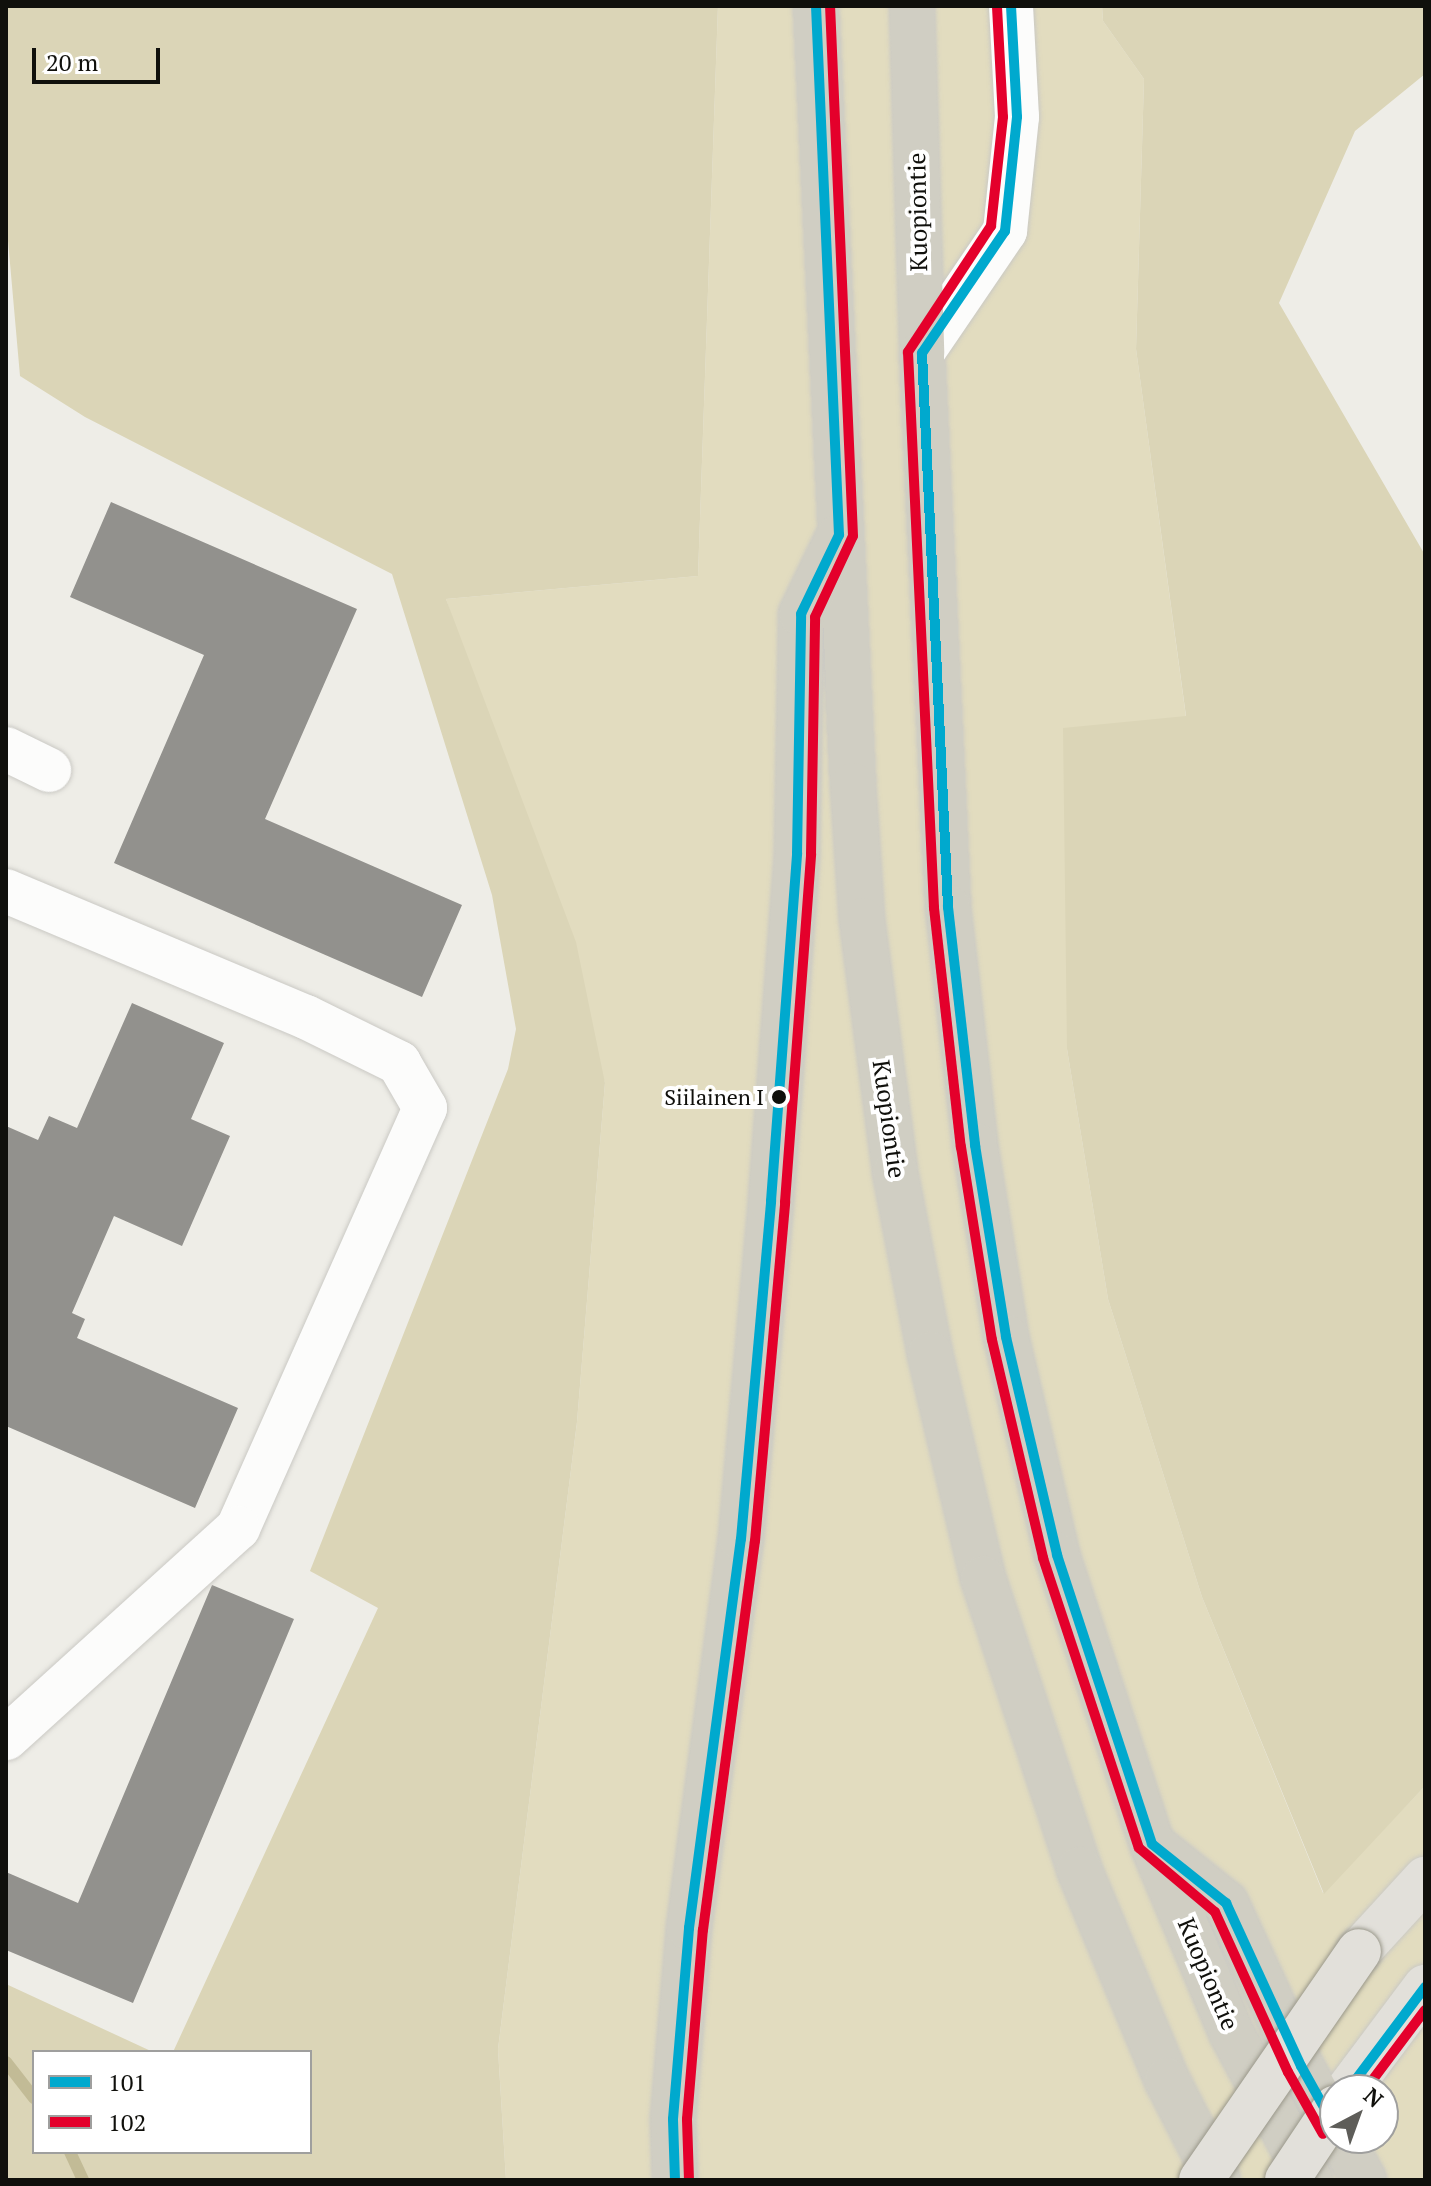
<!DOCTYPE html>
<style>
body{margin:0}
#map{position:relative;width:1431px;height:2186px;overflow:hidden;background:#eeede7;font-family:"PT Serif",serif}
div>[style]{position:absolute}
.green>*{inset:0;background:#e2dcbf}
.forest>*{inset:0;background:#dbd5b7}
.stream>*{height:12px;margin:-6px;padding:0 6px;transform-origin:6px;border-radius:6px;background:#c2bb96}
.building>*{inset:0;background:#92918d}
.roads{filter:drop-shadow(0 0 2px #cac9c4) drop-shadow(0 0 2px #cac9c4)}
.minor>*{height:44px;margin:-22px;padding:0 22px;transform-origin:22px;border-radius:22px;background:#fcfcfb}
.major>*{height:44px;margin:-22px;padding:0 22px;transform-origin:22px;border-radius:22px;background:#e2e0da}
.highway>*{height:44px;margin:-22px;padding:0 22px;transform-origin:22px;border-radius:22px;background:#d0cec3}
.bridges{filter:drop-shadow(0 0 2px #9a988b) drop-shadow(0 0 2px #9a988b)}
.major-bridge>*{height:44px;margin:-22px;padding:0 22px;transform-origin:22px;border-radius:22px;background:#e2e0da}
.bus-1>*{height:10px;margin:-5px;padding:0 5px;transform-origin:5px;border-radius:5px;background:#00a9ce}
.bus-2>*{height:10px;margin:-5px;padding:0 5px;transform-origin:5px;border-radius:5px;background:#e4002b}
.dots>*{width:22px;height:22px;translate:-50% -50%;box-sizing:border-box;border:4px solid #fff;border-radius:50%}
span{translate:-50% -50%;white-space:nowrap;text-align:center;line-height:1.15;-webkit-text-stroke:8px #fff;paint-order:stroke}
.bus-label{font-size:22px;color:#10100c}
.right{translate:-100% -50%;text-align:right}
.street-label{font-size:24px;color:#10100c}
.frame{position:absolute;inset:0;border:8px solid #10100c;pointer-events:none}
.legend{position:absolute;left:32px;top:2050px;width:280px;height:104px;box-sizing:border-box;background:#fff;border:2px solid #9f9f9e;margin:0;padding:10px 14px;list-style:none;font-size:24px;color:#10100c}
.legend li{display:flex;align-items:center;gap:16px;height:40px}
.legend b{width:40px;border:2px solid #9f9f9e}
.north{position:absolute;left:1319px;top:2074px;width:80px;height:80px;box-sizing:border-box;background:#fff;border:2px solid #9f9f9e;border-radius:50%;rotate:41deg;font-size:22px;font-weight:700;line-height:32px;text-align:center;color:#10100c}
.north::after{content:'';display:block;margin:auto;width:28px;height:36px;background:#5e5d59;clip-path:polygon(50% 0,100% 100%,50% 72%,0 100%)}
.scale{position:absolute;left:32px;top:48px;width:128px;height:36px;box-sizing:border-box;border:4px solid #10100c;border-top:0;padding-left:10px;font-size:24px;line-height:28px;white-space:nowrap;color:#10100c;-webkit-text-stroke:6px #fff;paint-order:stroke}
</style>
<div id="map">
<div class="green">
<div style="clip-path:polygon(evenodd,718px 6px,1102px 6px,1103px 21px,1144px 79px,1136px 349px,1186px 717px,1067px 1049px,1108px 1299px,1202px 1597px,1323px 1893px,1425px 1786px,1425px 2180px,506px 2180px,498px 2049px,577px 1422px,605px 1083px,446px 599px,698px 576px,718px 6px,1335px 2090px,1383px 2090px,1383px 2138px,1335px 2138px,1335px 2090px)"></div>
</div>
<div class="forest">
<div style="clip-path:polygon(6px 6px,718px 6px,698px 576px,446px 599px,576px 942px,605px 1083px,577px 1422px,498px 2049px,506px 2180px,6px 2180px,6px 1984px,153px 2052px,34px 2052px,34px 2152px,310px 2152px,310px 2052px,173px 2052px,378px 1608px,310px 1571px,508px 1069px,516px 1029px,492px 895px,392px 574px,85px 417px,20px 376px,6px 218px)"></div>
<div style="clip-path:polygon(1102px 6px,1425px 6px,1425px 74px,1355px 131px,1279px 303px,1425px 555px,1425px 1786px,1324px 1894px,1202px 1597px,1108px 1299px,1067px 1049px,1063px 728px,1186px 716px,1136px 349px,1144px 79px,1103px 21px)"></div>
</div>
<div class="stream">
<div style="left:6px;top:2062px;width:46px;rotate:52.1deg"></div>
<div style="left:70px;top:2152px;width:31px;rotate:65deg"></div>
</div>
<div class="building">
<div style="clip-path:polygon(111px 502px,357px 609px,265px 819px,462px 905px,422px 997px,114px 863px,204px 655px,70px 597px)"></div>
<div style="clip-path:polygon(132px 1003px,224px 1043px,191px 1119px,230px 1136px,182px 1246px,114px 1216px,72px 1313px,85px 1319px,77px 1338px,238px 1408px,195px 1508px,6px 1426px,6px 1126px,38px 1140px,49px 1116px,77px 1128px)"></div>
<div style="clip-path:polygon(212px 1585px,294px 1619px,133px 2003px,6px 1950px,6px 1872px,78px 1903px)"></div>
</div>
<div class="roads">
<div class="minor">
<div style="left:922px;top:353px;width:148px;rotate:-55.8deg"></div>
<div style="left:1005px;top:231px;width:115px;rotate:-84deg"></div>
<div style="left:1017px;top:117px;width:111px;rotate:-93.1deg"></div>
<div style="left:6px;top:749px;width:48px;rotate:26deg"></div>
<div style="left:6px;top:891px;width:325px;rotate:22.8deg"></div>
<div style="left:306px;top:1017px;width:104px;rotate:26.3deg"></div>
<div style="left:399px;top:1063px;width:52px;rotate:60deg"></div>
<div style="left:425px;top:1108px;width:460px;rotate:114deg"></div>
<div style="left:238px;top:1528px;width:313px;rotate:137.8deg"></div>
</div>
<div class="major">
<div style="left:1359px;top:1951px;width:98px;rotate:-47.5deg"></div>
<div style="left:1348px;top:2090px;width:129px;rotate:-53.2deg"></div>
</div>
<div class="highway">
<div style="left:816px;top:6px;width:780px;rotate:87.28deg"></div>
<div style="left:853px;top:785px;width:135px;rotate:86.2deg"></div>
<div style="left:862px;top:920px;width:254px;rotate:82.5deg"></div>
<div style="left:895px;top:1172px;width:185px;rotate:79.1deg"></div>
<div style="left:930px;top:1354px;width:230px;rotate:76.7deg"></div>
<div style="left:983px;top:1578px;width:306px;rotate:71.7deg"></div>
<div style="left:1079px;top:1869px;width:229px;rotate:67.4deg"></div>
<div style="left:1167px;top:2080px;width:112px;rotate:63deg"></div>
<div style="left:912px;top:6px;width:347px;rotate:88.3deg"></div>
<div style="left:922px;top:353px;width:555px;rotate:87.31deg"></div>
<div style="left:948px;top:907px;width:240px;rotate:83.5deg"></div>
<div style="left:975px;top:1145px;width:194px;rotate:80.8deg"></div>
<div style="left:1006px;top:1337px;width:224px;rotate:76.8deg"></div>
<div style="left:1057px;top:1555px;width:304px;rotate:71.8deg"></div>
<div style="left:1152px;top:1844px;width:206px;rotate:67.2deg"></div>
<div style="left:1232px;top:2034px;width:166px;rotate:61.9deg"></div>
<div style="left:1157px;top:1848px;width:88px;rotate:38.6deg"></div>
<div style="left:1226px;top:1903px;width:179px;rotate:65.3deg"></div>
<div style="left:1301px;top:2066px;width:70px;rotate:60.9deg"></div>
<div style="left:1341px;top:2138px;width:48px;rotate:61.3deg"></div>
<div style="left:675px;top:2180px;width:61px;rotate:-91.9deg"></div>
<div style="left:673px;top:2119px;width:192px;rotate:-85.2deg"></div>
<div style="left:689px;top:1928px;width:392px;rotate:-82.4deg"></div>
<div style="left:741px;top:1539px;width:339px;rotate:-84.9deg"></div>
<div style="left:771px;top:1201px;width:349px;rotate:-85.7deg"></div>
<div style="left:797px;top:853px;width:239px;rotate:-89deg"></div>
<div style="left:801px;top:614px;width:85px;rotate:-64.3deg"></div>
</div>
</div>
<div class="bridges">
<div class="major-bridge">
<div style="left:1201px;top:2180px;width:278px;rotate:-55.4deg"></div>
<div style="left:1287px;top:2180px;width:87px;rotate:-56.3deg"></div>
</div>
</div>
<div class="bus-1">
<div style="left:1011px;top:6px;width:111px;rotate:86.9deg"></div>
<div style="left:1017px;top:117px;width:115px;rotate:96deg"></div>
<div style="left:1005px;top:231px;width:148px;rotate:124.2deg"></div>
<div style="left:922px;top:353px;width:555px;rotate:87.31deg"></div>
<div style="left:948px;top:907px;width:240px;rotate:83.5deg"></div>
<div style="left:975px;top:1145px;width:194px;rotate:80.8deg"></div>
<div style="left:1006px;top:1337px;width:224px;rotate:76.8deg"></div>
<div style="left:1057px;top:1555px;width:304px;rotate:71.8deg"></div>
<div style="left:1152px;top:1844px;width:95px;rotate:38.6deg"></div>
<div style="left:1226px;top:1903px;width:179px;rotate:65.3deg"></div>
<div style="left:1301px;top:2066px;width:70px;rotate:60.9deg"></div>
<div style="left:1348px;top:2090px;width:129px;rotate:-53.2deg"></div>
<div style="left:675px;top:2180px;width:61px;rotate:-91.9deg"></div>
<div style="left:673px;top:2119px;width:192px;rotate:-85.2deg"></div>
<div style="left:689px;top:1928px;width:392px;rotate:-82.4deg"></div>
<div style="left:741px;top:1539px;width:339px;rotate:-84.9deg"></div>
<div style="left:771px;top:1201px;width:349px;rotate:-85.7deg"></div>
<div style="left:797px;top:853px;width:239px;rotate:-89deg"></div>
<div style="left:801px;top:614px;width:88px;rotate:-64.3deg"></div>
<div style="left:839px;top:535px;width:529px;rotate:-92.49deg"></div>
</div>
<div class="bus-2">
<div style="left:997px;top:7px;width:110px;rotate:86.9deg"></div>
<div style="left:1003px;top:117px;width:110px;rotate:96.3deg"></div>
<div style="left:991px;top:226px;width:151px;rotate:123.4deg"></div>
<div style="left:908px;top:352px;width:557px;rotate:87.32deg"></div>
<div style="left:934px;top:908px;width:241px;rotate:83.6deg"></div>
<div style="left:961px;top:1147px;width:195px;rotate:80.9deg"></div>
<div style="left:992px;top:1340px;width:224px;rotate:76.8deg"></div>
<div style="left:1043px;top:1558px;width:305px;rotate:71.7deg"></div>
<div style="left:1139px;top:1848px;width:99px;rotate:40.1deg"></div>
<div style="left:1215px;top:1912px;width:176px;rotate:65.5deg"></div>
<div style="left:1288px;top:2072px;width:71px;rotate:60.6deg"></div>
<div style="left:1365px;top:2090px;width:100px;rotate:-53.1deg"></div>
<div style="left:689px;top:2180px;width:61px;rotate:-91.9deg"></div>
<div style="left:687px;top:2119px;width:190px;rotate:-85.2deg"></div>
<div style="left:703px;top:1930px;width:392px;rotate:-82.4deg"></div>
<div style="left:755px;top:1541px;width:340px;rotate:-84.9deg"></div>
<div style="left:785px;top:1202px;width:349px;rotate:-85.7deg"></div>
<div style="left:811px;top:854px;width:237px;rotate:-89deg"></div>
<div style="left:815px;top:617px;width:89px;rotate:-64.9deg"></div>
<div style="left:853px;top:536px;width:530px;rotate:-92.48deg"></div>
</div>
<div class="dots">
<div style="left:779px;top:1097px;background:#10100c"></div>
</div>
<div class="bus-label">
<span class="right" style="left:764px;top:1097px">Siilainen I</span>
</div>
<div class="street-label">
<span style="left:918px;top:212px;rotate:-91deg">Kuopiontie</span>
<span style="left:889px;top:1119px;rotate:82deg">Kuopiontie</span>
<span style="left:1208px;top:1974px;rotate:67deg">Kuopiontie</span>
</div>
<div class="frame"></div>
<ul class="legend">
<li><b style="height:10px;background:#00a9ce"></b>101</li>
<li><b style="height:10px;background:#e4002b"></b>102</li>
</ul>
<div class="north">N</div>
<div class="scale">20 m</div>
</div>
